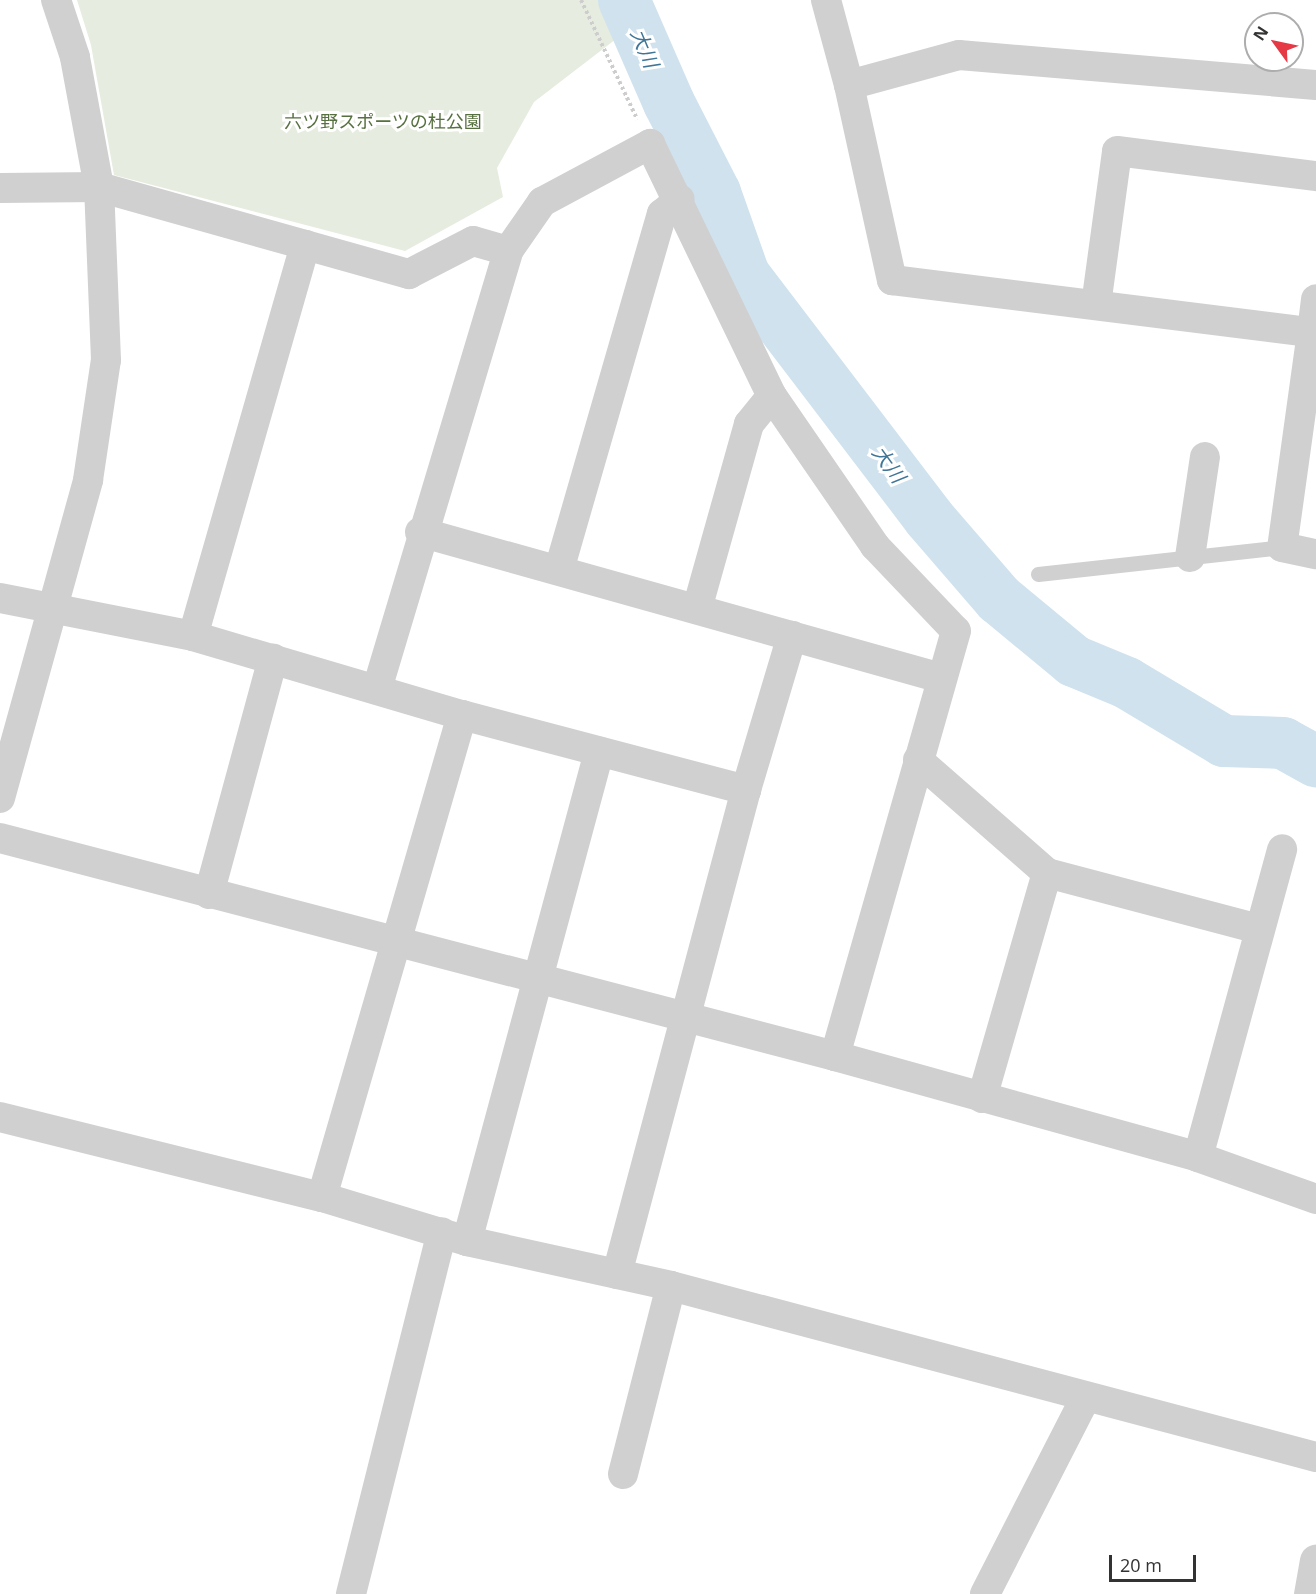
<!DOCTYPE html>
<meta charset="utf-8">
<style>
body{margin:0}
#map{position:relative;width:1316px;height:1594px;overflow:hidden;background:#fff;font-family:"Open Sans","Noto Sans JP",sans-serif}
div>[style]{position:absolute}
.green>*{inset:0;background:#e6ecdf}
.river>*{height:52px;margin:-26px;padding:0 26px;transform-origin:26px;border-radius:26px;background:#cfe2ee}
.path>*{height:4px;margin-top:-2px;transform-origin:0;background:repeating-linear-gradient(90deg,#cdcdcd 0 3px,transparent 0 6px)}
.service>*{height:15px;margin:-7.5px;padding:0 7.5px;transform-origin:7.5px;border-radius:7.5px;background:#d0d0d0}
.minor>*{height:30px;margin:-15px;padding:0 15px;transform-origin:15px;border-radius:15px;background:#d0d0d0}
.tertiary>*{height:33px;margin:-16.5px;padding:0 16.5px;transform-origin:16.5px;border-radius:16.5px;background:#d0d0d0}
span{translate:-50% -50%;white-space:nowrap;text-align:center;line-height:1.15;-webkit-text-stroke:6px #fff;paint-order:stroke}
.park-label{font-size:18px;color:#56703f}
.water-label{font-size:20px;color:#3f7597;font-style:italic}
.north{position:absolute;left:1244px;top:12px;width:60px;height:60px;box-sizing:border-box;background:#fff;border:2px solid #adadad;border-radius:50%;rotate:303deg;font-size:16px;font-weight:700;line-height:24px;text-align:center;color:#333}
.north::after{content:'';display:block;margin:auto;width:21px;height:27px;background:#e63946;clip-path:polygon(50% 0,100% 100%,50% 72%,0 100%)}
.scale{position:absolute;left:1109px;top:1555px;width:87px;height:27px;box-sizing:border-box;border:3px solid #333;border-top:0;padding-left:8px;font-size:18px;line-height:21px;white-space:nowrap;color:#333;-webkit-text-stroke:4px #fff;paint-order:stroke}
</style>
<div id="map">
<div class="green">
<div style="clip-path:polygon(77px 0,619px 0,629px 29px,534px 102px,497px 168px,503px 197px,405px 251px,114px 175px,91px 45px)"></div>
</div>
<div class="river">
<div style="left:624px;top:0;width:112px;rotate:66.4deg"></div>
<div style="left:669px;top:103px;width:101px;rotate:62.9deg"></div>
<div style="left:715px;top:193px;width:87px;rotate:70.5deg"></div>
<div style="left:744px;top:275px;width:305px;rotate:52.7deg"></div>
<div style="left:929px;top:518px;width:107px;rotate:49.2deg"></div>
<div style="left:999px;top:599px;width:97px;rotate:39.6deg"></div>
<div style="left:1074px;top:661px;width:57px;rotate:22.5deg"></div>
<div style="left:1127px;top:683px;width:113px;rotate:30.9deg"></div>
<div style="left:1224px;top:741px;width:59px;rotate:1.9deg"></div>
<div style="left:1283px;top:743px;width:38px;rotate:29deg"></div>
</div>
<div class="path">
<div style="left:581px;top:0;width:132px;rotate:64.8deg"></div>
</div>
<div class="service">
<div style="left:1038px;top:574px;width:245px;rotate:-6.3deg"></div>
</div>
<div class="minor">
<div style="left:826px;top:0;width:88px;rotate:74.9deg"></div>
<div style="left:849px;top:85px;width:114px;rotate:-15.3deg"></div>
<div style="left:959px;top:55px;width:358px;rotate:4.8deg"></div>
<div style="left:849px;top:85px;width:200px;rotate:77.6deg"></div>
<div style="left:892px;top:280px;width:423px;rotate:7.1deg"></div>
<div style="left:1312px;top:332px;width:217px;rotate:97.9deg"></div>
<div style="left:1282px;top:547px;width:35px;rotate:12deg"></div>
<div style="left:0;top:188px;width:99px;rotate:-0.6deg"></div>
<div style="left:99px;top:187px;width:322px;rotate:15.7deg"></div>
<div style="left:409px;top:274px;width:72px;rotate:-27.3deg"></div>
<div style="left:473px;top:241px;width:36px;rotate:16deg"></div>
<div style="left:1096px;top:305px;width:155px;rotate:-82.2deg"></div>
<div style="left:1117px;top:151px;width:201px;rotate:7.2deg"></div>
<div style="left:1312px;top:332px;width:33px;rotate:-83deg"></div>
<div style="left:420px;top:532px;width:541px;rotate:15.65deg"></div>
<div style="left:1190px;top:557px;width:101px;rotate:-81.5deg"></div>
<div style="left:559px;top:570px;width:371px;rotate:-73.9deg"></div>
<div style="left:662px;top:214px;width:23px;rotate:-40deg"></div>
<div style="left:0;top:598px;width:197px;rotate:11.1deg"></div>
<div style="left:193px;top:636px;width:280px;rotate:16.4deg"></div>
<div style="left:462px;top:715px;width:294px;rotate:14.8deg"></div>
<div style="left:697px;top:609px;width:192px;rotate:-74.3deg"></div>
<div style="left:749px;top:424px;width:36px;rotate:-51deg"></div>
<div style="left:193px;top:636px;width:407px;rotate:-74deg"></div>
<div style="left:377px;top:689px;width:457px;rotate:-73.3deg"></div>
<div style="left:508px;top:251px;width:60px;rotate:-55.2deg"></div>
<div style="left:542px;top:202px;width:123px;rotate:-28.2deg"></div>
<div style="left:650px;top:144px;width:280px;rotate:64.2deg"></div>
<div style="left:772px;top:396px;width:182px;rotate:55.5deg"></div>
<div style="left:875px;top:546px;width:117px;rotate:46.4deg"></div>
<div style="left:956px;top:631px;width:442px;rotate:105.9deg"></div>
<div style="left:918px;top:760px;width:171px;rotate:41.2deg"></div>
<div style="left:1047px;top:873px;width:219px;rotate:14.8deg"></div>
<div style="left:0;top:798px;width:330px;rotate:-74.5deg"></div>
<div style="left:88px;top:480px;width:121px;rotate:-81.5deg"></div>
<div style="left:106px;top:360px;width:173px;rotate:-92.3deg"></div>
<div style="left:99px;top:187px;width:132px;rotate:-100.5deg"></div>
<div style="left:75px;top:57px;width:60px;rotate:-108.4deg"></div>
<div style="left:0;top:838px;width:863px;rotate:14.63deg"></div>
<div style="left:835px;top:1056px;width:377px;rotate:15.5deg"></div>
<div style="left:1198px;top:1157px;width:125px;rotate:19.6deg"></div>
<div style="left:209px;top:894px;width:244px;rotate:-74.8deg"></div>
<div style="left:982px;top:1098px;width:234px;rotate:-73.9deg"></div>
<div style="left:0;top:1117px;width:332px;rotate:14deg"></div>
<div style="left:322px;top:1197px;width:152px;rotate:16.9deg"></div>
<div style="left:467px;top:1241px;width:209px;rotate:12.4deg"></div>
<div style="left:671px;top:1286px;width:667px;rotate:14.85deg"></div>
<div style="left:1198px;top:1157px;width:319px;rotate:-74.7deg"></div>
<div style="left:322px;top:1197px;width:502px;rotate:-73.8deg"></div>
<div style="left:467px;top:1241px;width:507px;rotate:-74.89deg"></div>
<div style="left:617px;top:1274px;width:501px;rotate:-75.08deg"></div>
<div style="left:746px;top:790px;width:161px;rotate:-73.4deg"></div>
<div style="left:623px;top:1474px;width:194px;rotate:-75.7deg"></div>
<div style="left:351px;top:1594px;width:373px;rotate:-75.9deg"></div>
<div style="left:985px;top:1594px;width:219px;rotate:-62.9deg"></div>
</div>
<div class="tertiary">
<div style="left:1310px;top:1594px;width:34px;rotate:-80deg"></div>
</div>
<div class="park-label">
<span style="left:383px;top:121px">六ツ野スポーツの杜公園</span>
</div>
<div class="water-label">
<span style="left:645px;top:48px;rotate:67deg">大川</span>
<span style="left:889px;top:464px;rotate:54deg">大川</span>
</div>
<div class="north">N</div>
<div class="scale">20 m</div>
</div>
